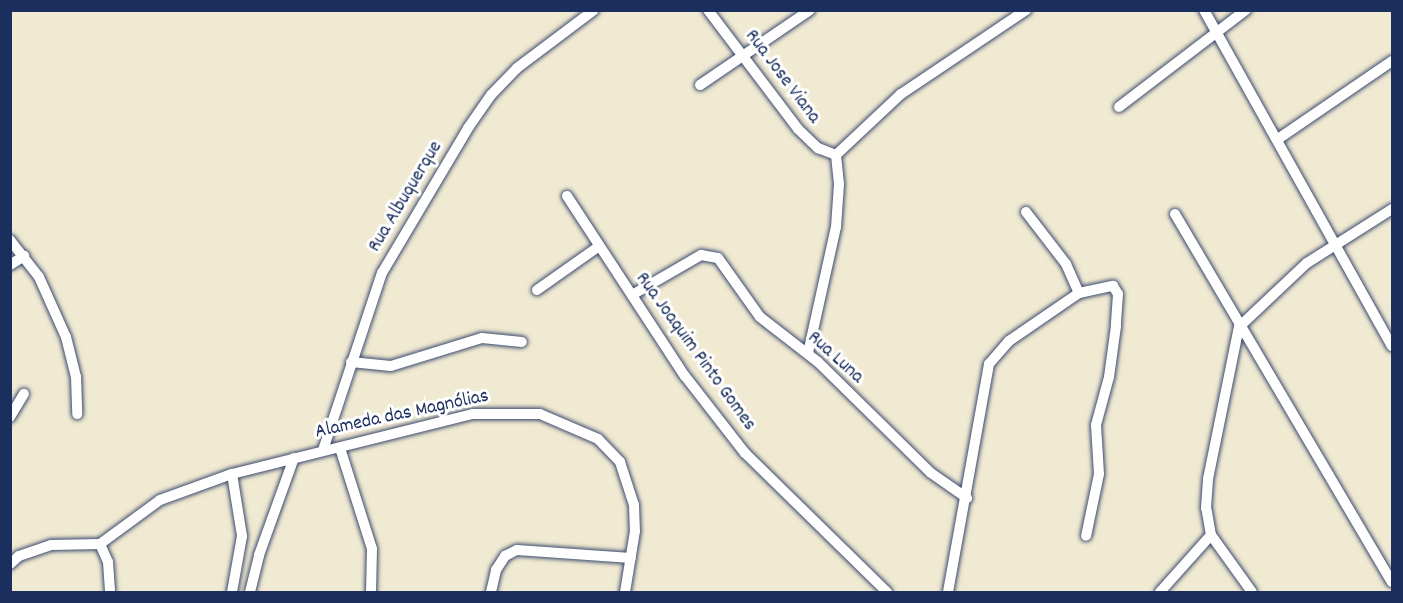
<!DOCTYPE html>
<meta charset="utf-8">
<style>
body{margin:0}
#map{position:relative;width:1403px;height:603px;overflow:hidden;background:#f1ead2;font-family:Dekko,sans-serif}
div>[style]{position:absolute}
.roads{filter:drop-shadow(0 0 2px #3b4b6f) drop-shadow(0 0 2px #3b4b6f)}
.minor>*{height:10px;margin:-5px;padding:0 5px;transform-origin:5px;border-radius:5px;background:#fff}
span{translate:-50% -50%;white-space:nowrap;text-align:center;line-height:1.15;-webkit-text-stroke:6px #fff;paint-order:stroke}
.street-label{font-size:20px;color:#1b2f5e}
.frame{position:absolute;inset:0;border:12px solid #1b2f5e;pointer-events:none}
</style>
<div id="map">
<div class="roads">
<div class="minor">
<div style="left:708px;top:10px;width:149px;rotate:52.9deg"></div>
<div style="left:798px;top:129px;width:28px;rotate:44deg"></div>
<div style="left:818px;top:148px;width:19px;rotate:21deg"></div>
<div style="left:1204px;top:10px;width:385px;rotate:60.8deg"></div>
<div style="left:700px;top:85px;width:133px;rotate:-34.3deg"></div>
<div style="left:1119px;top:107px;width:160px;rotate:-37.4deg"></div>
<div style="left:1278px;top:139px;width:138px;rotate:-34.4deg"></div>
<div style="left:567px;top:196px;width:215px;rotate:56.8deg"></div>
<div style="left:685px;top:376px;width:98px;rotate:52.1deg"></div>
<div style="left:745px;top:453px;width:199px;rotate:44.4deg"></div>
<div style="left:1026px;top:212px;width:66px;rotate:52.4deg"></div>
<div style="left:1066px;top:264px;width:32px;rotate:66deg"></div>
<div style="left:1175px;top:214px;width:427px;rotate:59.5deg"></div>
<div style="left:10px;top:240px;width:47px;rotate:51.9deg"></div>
<div style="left:39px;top:277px;width:66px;rotate:65.8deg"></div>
<div style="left:66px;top:337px;width:41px;rotate:76deg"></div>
<div style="left:76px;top:377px;width:37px;rotate:88deg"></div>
<div style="left:10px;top:265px;width:17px;rotate:-33deg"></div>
<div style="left:537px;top:290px;width:75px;rotate:-35.2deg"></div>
<div style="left:632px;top:295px;width:80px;rotate:-30.1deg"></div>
<div style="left:701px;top:255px;width:17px;rotate:10deg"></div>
<div style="left:718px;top:258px;width:72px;rotate:54.6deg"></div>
<div style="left:760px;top:317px;width:73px;rotate:37.8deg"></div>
<div style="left:818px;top:362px;width:158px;rotate:44.5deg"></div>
<div style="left:931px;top:473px;width:44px;rotate:34.8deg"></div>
<div style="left:1239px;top:327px;width:93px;rotate:-43.3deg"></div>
<div style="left:1307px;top:263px;width:101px;rotate:-32.4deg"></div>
<div style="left:808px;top:353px;width:129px;rotate:-77.5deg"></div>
<div style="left:836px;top:227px;width:43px;rotate:-86deg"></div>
<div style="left:839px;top:184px;width:29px;rotate:-96deg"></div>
<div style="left:836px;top:155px;width:89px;rotate:-43.2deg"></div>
<div style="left:901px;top:94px;width:151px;rotate:-33.9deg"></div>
<div style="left:351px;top:362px;width:40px;rotate:5.7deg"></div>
<div style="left:391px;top:366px;width:95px;rotate:-17.1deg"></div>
<div style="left:482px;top:338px;width:40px;rotate:5.7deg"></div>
<div style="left:10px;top:417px;width:27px;rotate:-59deg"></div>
<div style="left:340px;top:448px;width:106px;rotate:72.4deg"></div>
<div style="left:372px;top:549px;width:43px;rotate:91.3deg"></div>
<div style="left:323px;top:450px;width:187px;rotate:-71.6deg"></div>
<div style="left:382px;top:273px;width:169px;rotate:-59.3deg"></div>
<div style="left:468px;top:128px;width:40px;rotate:-55.1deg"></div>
<div style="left:491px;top:95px;width:37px;rotate:-46deg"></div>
<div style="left:517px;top:68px;width:96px;rotate:-37deg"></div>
<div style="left:232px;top:474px;width:63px;rotate:80.8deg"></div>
<div style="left:242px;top:536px;width:57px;rotate:100.1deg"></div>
<div style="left:1211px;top:535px;width:70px;rotate:54.3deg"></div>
<div style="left:100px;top:544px;width:74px;rotate:-36.3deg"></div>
<div style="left:160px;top:500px;width:77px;rotate:-19.9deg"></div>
<div style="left:232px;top:474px;width:248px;rotate:-14deg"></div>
<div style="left:473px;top:414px;width:67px"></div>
<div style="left:540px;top:414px;width:63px;rotate:23.3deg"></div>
<div style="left:598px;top:439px;width:32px;rotate:46deg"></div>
<div style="left:620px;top:462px;width:45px;rotate:72deg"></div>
<div style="left:634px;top:505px;width:26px;rotate:88deg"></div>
<div style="left:635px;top:531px;width:62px;rotate:99.3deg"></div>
<div style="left:100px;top:544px;width:20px;rotate:66deg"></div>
<div style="left:108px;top:562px;width:30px;rotate:86deg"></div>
<div style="left:10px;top:564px;width:12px;rotate:-42deg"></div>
<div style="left:19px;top:556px;width:34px;rotate:-19deg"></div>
<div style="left:51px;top:545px;width:49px;rotate:-1.2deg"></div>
<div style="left:250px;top:592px;width:38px;rotate:-76deg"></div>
<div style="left:259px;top:555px;width:103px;rotate:-70.2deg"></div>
<div style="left:491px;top:592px;width:23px;rotate:-77deg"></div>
<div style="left:496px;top:570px;width:17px;rotate:-57deg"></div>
<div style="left:505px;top:556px;width:13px;rotate:-27deg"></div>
<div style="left:517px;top:550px;width:114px;rotate:4deg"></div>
<div style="left:948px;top:592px;width:232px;rotate:-79.8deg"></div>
<div style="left:989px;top:364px;width:30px;rotate:-49deg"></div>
<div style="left:1009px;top:341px;width:85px;rotate:-34.4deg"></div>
<div style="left:1079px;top:293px;width:35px;rotate:-12deg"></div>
<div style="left:1113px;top:286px;width:9px;rotate:58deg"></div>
<div style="left:1118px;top:294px;width:32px;rotate:94deg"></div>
<div style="left:1116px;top:326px;width:51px;rotate:97.8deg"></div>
<div style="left:1109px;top:377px;width:50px;rotate:105.2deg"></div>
<div style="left:1096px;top:425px;width:49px;rotate:86.5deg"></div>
<div style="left:1099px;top:474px;width:63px;rotate:101.8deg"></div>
<div style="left:1160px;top:592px;width:76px;rotate:-48.2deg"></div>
<div style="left:1211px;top:535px;width:27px;rotate:-100deg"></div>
<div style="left:1206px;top:508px;width:29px;rotate:-86deg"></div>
<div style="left:1208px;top:479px;width:155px;rotate:-78.5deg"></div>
</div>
</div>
<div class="street-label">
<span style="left:782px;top:77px;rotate:53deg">Rua Jose Viana</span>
<span style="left:406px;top:197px;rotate:-59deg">Rua Albuquerque</span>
<span style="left:695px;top:352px;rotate:54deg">Rua Joaquim Pinto Gomes</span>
<span style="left:835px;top:358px;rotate:42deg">Rua Luna</span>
<span style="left:402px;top:415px;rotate:-12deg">Alameda das Magnólias</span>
</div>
<div class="frame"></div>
</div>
